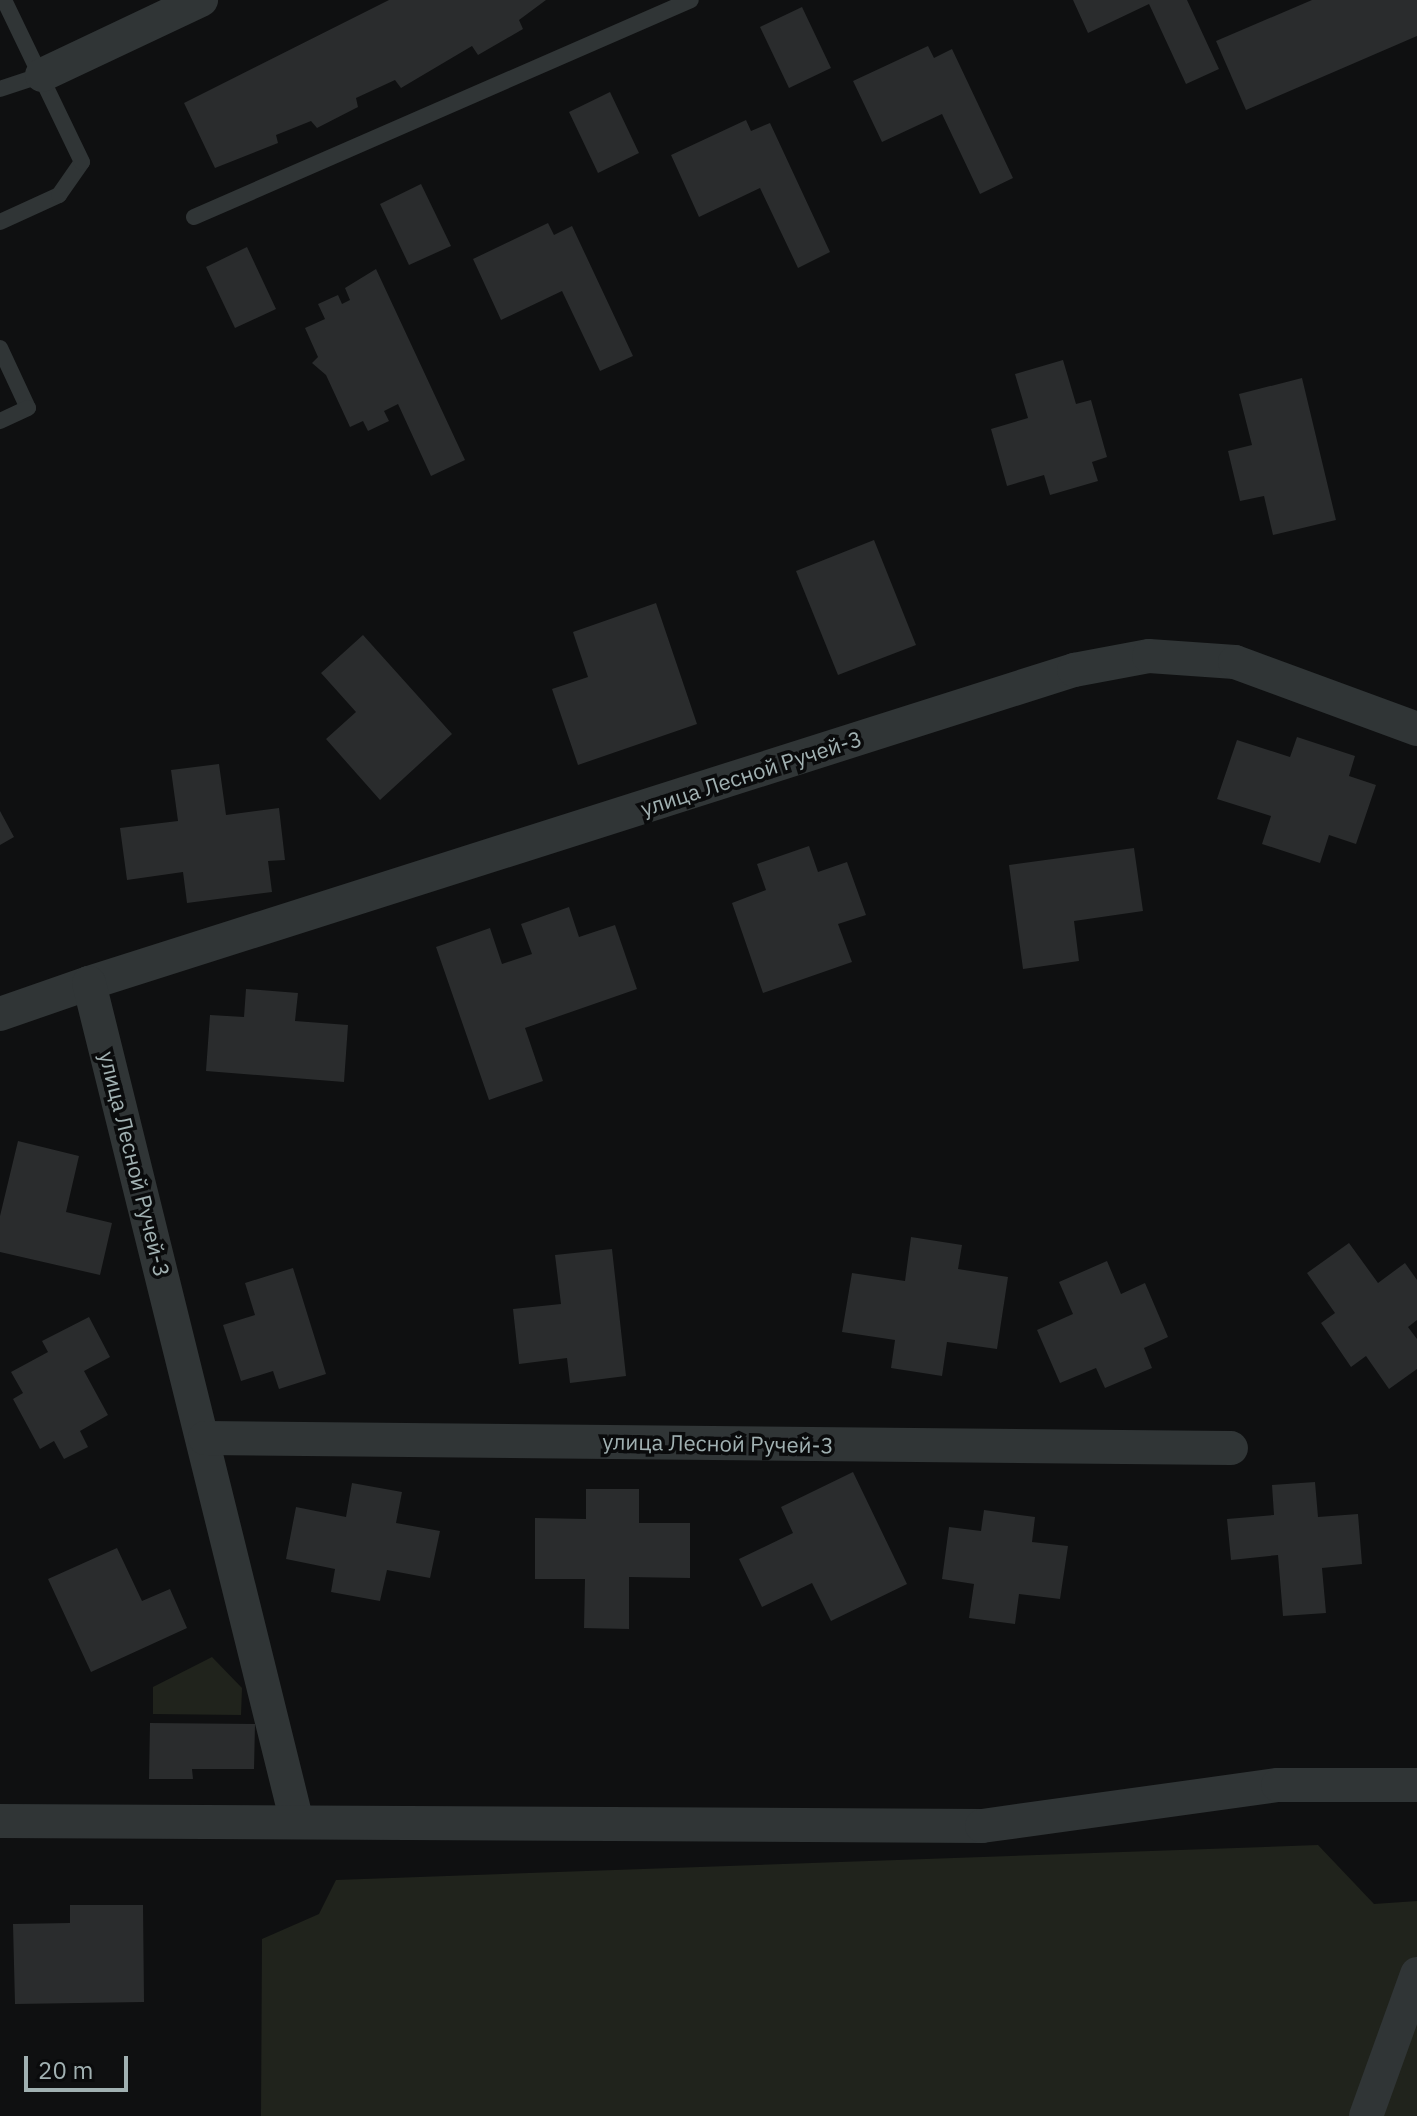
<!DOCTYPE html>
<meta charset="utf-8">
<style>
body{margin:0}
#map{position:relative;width:1417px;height:2116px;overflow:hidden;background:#0f1011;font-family:"IBM Plex Sans",sans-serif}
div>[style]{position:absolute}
.green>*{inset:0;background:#20231c}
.building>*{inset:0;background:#2a2c2d}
.service>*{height:16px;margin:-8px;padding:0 8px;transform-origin:8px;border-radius:8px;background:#303536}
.minor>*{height:34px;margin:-17px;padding:0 17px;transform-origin:17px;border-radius:17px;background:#303536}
span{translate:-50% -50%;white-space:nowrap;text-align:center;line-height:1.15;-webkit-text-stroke:7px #0a0b0c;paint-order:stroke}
.street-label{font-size:22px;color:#a1b1b2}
.scale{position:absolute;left:24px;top:2056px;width:104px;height:36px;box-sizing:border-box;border:4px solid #a1b1b2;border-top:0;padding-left:10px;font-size:24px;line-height:28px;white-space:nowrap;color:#a1b1b2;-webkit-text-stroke:6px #0a0b0c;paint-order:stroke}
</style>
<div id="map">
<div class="green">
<div style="clip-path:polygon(212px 1657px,242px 1688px,241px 1715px,153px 1714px,153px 1687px)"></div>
<div style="clip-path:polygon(1318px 1845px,1374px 1904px,1417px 1901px,1417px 2116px,261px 2116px,262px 1939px,319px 1914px,336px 1880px)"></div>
</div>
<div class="building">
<div style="clip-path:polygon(389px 0,546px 0,519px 20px,523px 29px,478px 55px,472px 46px,401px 88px,395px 80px,356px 98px,358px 107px,317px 128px,311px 121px,276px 135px,278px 143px,215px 168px,184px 103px)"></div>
<div style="clip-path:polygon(1073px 0,1187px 0,1219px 69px,1186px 84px,1149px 4px,1088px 33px)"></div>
<div style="clip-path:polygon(1312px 0,1417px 0,1417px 36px,1246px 110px,1216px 41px)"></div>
<div style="clip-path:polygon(802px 7px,831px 68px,789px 88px,760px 27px)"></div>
<div style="clip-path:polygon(928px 46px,934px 58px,952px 49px,1013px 178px,980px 194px,942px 114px,882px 142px,853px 81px)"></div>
<div style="clip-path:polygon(610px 92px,639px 153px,598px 173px,569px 112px)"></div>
<div style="clip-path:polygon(746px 120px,751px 131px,770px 123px,830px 252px,798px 268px,760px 188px,699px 217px,671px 155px)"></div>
<div style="clip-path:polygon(421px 184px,451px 246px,409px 265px,380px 204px)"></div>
<div style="clip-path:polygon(548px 223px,554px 235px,572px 226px,633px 356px,600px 371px,562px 291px,501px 320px,473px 259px)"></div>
<div style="clip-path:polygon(247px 247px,276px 309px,235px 328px,206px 267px)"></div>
<div style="clip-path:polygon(376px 269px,465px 460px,431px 476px,398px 404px,384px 411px,389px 421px,368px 431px,363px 421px,350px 427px,326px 375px,312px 363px,318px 357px,305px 328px,325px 319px,318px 304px,338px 295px,342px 304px,350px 300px,345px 288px)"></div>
<div style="clip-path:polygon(1063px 360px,1076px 404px,1091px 400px,1107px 457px,1092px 462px,1098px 481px,1050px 495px,1044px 475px,1007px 486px,991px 429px,1028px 418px,1015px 374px)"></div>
<div style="clip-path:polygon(1302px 378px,1336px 520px,1273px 535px,1264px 496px,1240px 501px,1228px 451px,1252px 445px,1239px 394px)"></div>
<div style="clip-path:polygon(874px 540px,916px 645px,838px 675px,796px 571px)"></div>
<div style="clip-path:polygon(656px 603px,697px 724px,578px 765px,552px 689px,588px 677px,573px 632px)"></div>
<div style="clip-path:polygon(363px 635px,452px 734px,380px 800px,326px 739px,356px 712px,321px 673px)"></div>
<div style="clip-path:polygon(1297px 737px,1355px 756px,1349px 776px,1376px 785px,1356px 844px,1329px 835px,1320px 863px,1262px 844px,1271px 816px,1217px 799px,1237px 740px,1290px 757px)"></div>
<div style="clip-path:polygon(219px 764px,226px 815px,279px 808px,285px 860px,268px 861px,272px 892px,187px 903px,183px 872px,127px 880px,120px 828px,178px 821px,171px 770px)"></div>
<div style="clip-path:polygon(0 811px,14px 837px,0 845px)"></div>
<div style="clip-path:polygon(809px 846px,818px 872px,847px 862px,866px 915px,838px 924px,852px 962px,763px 993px,732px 903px,766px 890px,757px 864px)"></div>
<div style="clip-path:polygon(1134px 848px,1143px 911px,1074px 921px,1079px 961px,1023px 969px,1009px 865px)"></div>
<div style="clip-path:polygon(569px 907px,579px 937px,615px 925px,637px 989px,525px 1028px,543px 1081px,489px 1100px,436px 947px,490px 928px,502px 964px,532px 954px,521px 924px)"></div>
<div style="clip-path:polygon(246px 989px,298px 993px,295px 1021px,348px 1025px,344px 1082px,206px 1071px,210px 1015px,244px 1017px)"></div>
<div style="clip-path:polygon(18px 1141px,79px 1156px,66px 1212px,112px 1223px,100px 1275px,0 1252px,0 1216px)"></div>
<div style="clip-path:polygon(911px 1237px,962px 1245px,958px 1269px,1008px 1277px,997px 1349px,947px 1342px,942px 1376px,891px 1368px,895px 1340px,842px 1332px,852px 1273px,905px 1281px)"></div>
<div style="clip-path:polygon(1349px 1243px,1378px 1283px,1405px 1263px,1417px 1280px,1417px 1320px,1408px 1327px,1417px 1339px,1417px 1369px,1389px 1389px,1366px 1356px,1351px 1367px,1321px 1323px,1335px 1313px,1307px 1273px)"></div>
<div style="clip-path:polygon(612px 1249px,626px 1376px,570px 1383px,567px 1358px,519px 1364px,513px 1309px,561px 1304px,555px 1255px)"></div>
<div style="clip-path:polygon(1107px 1261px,1121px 1294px,1145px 1283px,1168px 1337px,1144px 1348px,1152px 1368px,1105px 1388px,1096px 1368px,1060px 1383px,1037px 1330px,1073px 1314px,1059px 1282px)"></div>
<div style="clip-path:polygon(293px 1268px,326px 1374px,279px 1389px,273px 1371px,241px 1381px,223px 1325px,255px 1315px,245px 1283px)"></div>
<div style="clip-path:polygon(89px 1317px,110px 1357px,84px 1371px,108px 1415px,80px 1431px,88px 1447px,64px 1459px,54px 1441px,40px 1449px,13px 1399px,23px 1393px,11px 1372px,48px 1352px,42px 1341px)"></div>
<div style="clip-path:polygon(853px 1472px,907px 1584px,831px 1621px,812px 1583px,762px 1607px,739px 1559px,793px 1533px,781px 1507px)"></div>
<div style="clip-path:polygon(1315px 1482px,1318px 1517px,1358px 1514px,1362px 1564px,1322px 1568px,1326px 1613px,1283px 1616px,1278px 1555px,1231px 1560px,1227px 1519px,1274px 1515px,1272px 1485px)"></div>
<div style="clip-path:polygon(352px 1483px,402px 1492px,396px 1523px,440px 1531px,430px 1578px,387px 1570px,380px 1601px,331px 1592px,335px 1569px,286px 1559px,296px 1507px,346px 1517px)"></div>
<div style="clip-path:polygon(586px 1489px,639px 1489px,639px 1523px,690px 1523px,690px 1578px,629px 1577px,629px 1629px,584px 1628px,585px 1579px,535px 1579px,535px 1518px,586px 1519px)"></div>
<div style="clip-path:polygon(984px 1510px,1035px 1517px,1032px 1542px,1068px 1546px,1060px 1599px,1019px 1594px,1015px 1624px,969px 1618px,974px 1584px,942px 1579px,949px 1527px,981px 1531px)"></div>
<div style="clip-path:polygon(117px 1548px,142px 1601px,170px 1589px,187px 1628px,91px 1672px,48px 1579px)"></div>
<div style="clip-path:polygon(150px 1723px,255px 1724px,254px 1769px,192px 1769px,193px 1779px,149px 1779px)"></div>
<div style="clip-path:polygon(70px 1905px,143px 1905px,144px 2002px,15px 2004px,13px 1924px,70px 1923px)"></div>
</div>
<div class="service">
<div style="left:0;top:89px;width:44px;rotate:-18.4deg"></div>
<div style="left:194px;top:217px;width:542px;rotate:-23.59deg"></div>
<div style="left:0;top:222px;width:65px;rotate:-24.6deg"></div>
<div style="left:59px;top:195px;width:40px;rotate:-55.1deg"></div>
<div style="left:82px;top:162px;width:180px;rotate:-115.7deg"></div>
<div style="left:0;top:348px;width:66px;rotate:65deg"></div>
<div style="left:28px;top:408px;width:31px;rotate:155deg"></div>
</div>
<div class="minor">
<div style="left:42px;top:75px;width:176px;rotate:-25.3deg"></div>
<div style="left:89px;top:983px;width:1034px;rotate:-17.63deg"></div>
<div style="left:1074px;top:670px;width:76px;rotate:-10.6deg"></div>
<div style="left:1149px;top:656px;width:86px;rotate:4deg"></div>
<div style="left:1235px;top:662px;width:194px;rotate:20.2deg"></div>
<div style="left:0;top:1014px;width:94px;rotate:-19.2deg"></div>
<div style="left:89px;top:983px;width:860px;rotate:76.08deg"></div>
<div style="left:205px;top:1438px;width:1026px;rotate:0.56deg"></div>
<div style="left:0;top:1821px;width:982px;rotate:0.29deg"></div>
<div style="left:982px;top:1826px;width:299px;rotate:-7.9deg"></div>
<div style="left:1278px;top:1785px;width:139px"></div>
<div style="left:1366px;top:2116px;width:151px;rotate:-70.2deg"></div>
</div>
<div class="street-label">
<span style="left:751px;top:773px;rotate:-18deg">улица Лесной Ручей-3</span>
<span style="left:135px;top:1164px;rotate:76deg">улица Лесной Ручей-3</span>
<span style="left:718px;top:1443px;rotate:1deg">улица Лесной Ручей-3</span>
</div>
<div class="scale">20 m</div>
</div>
